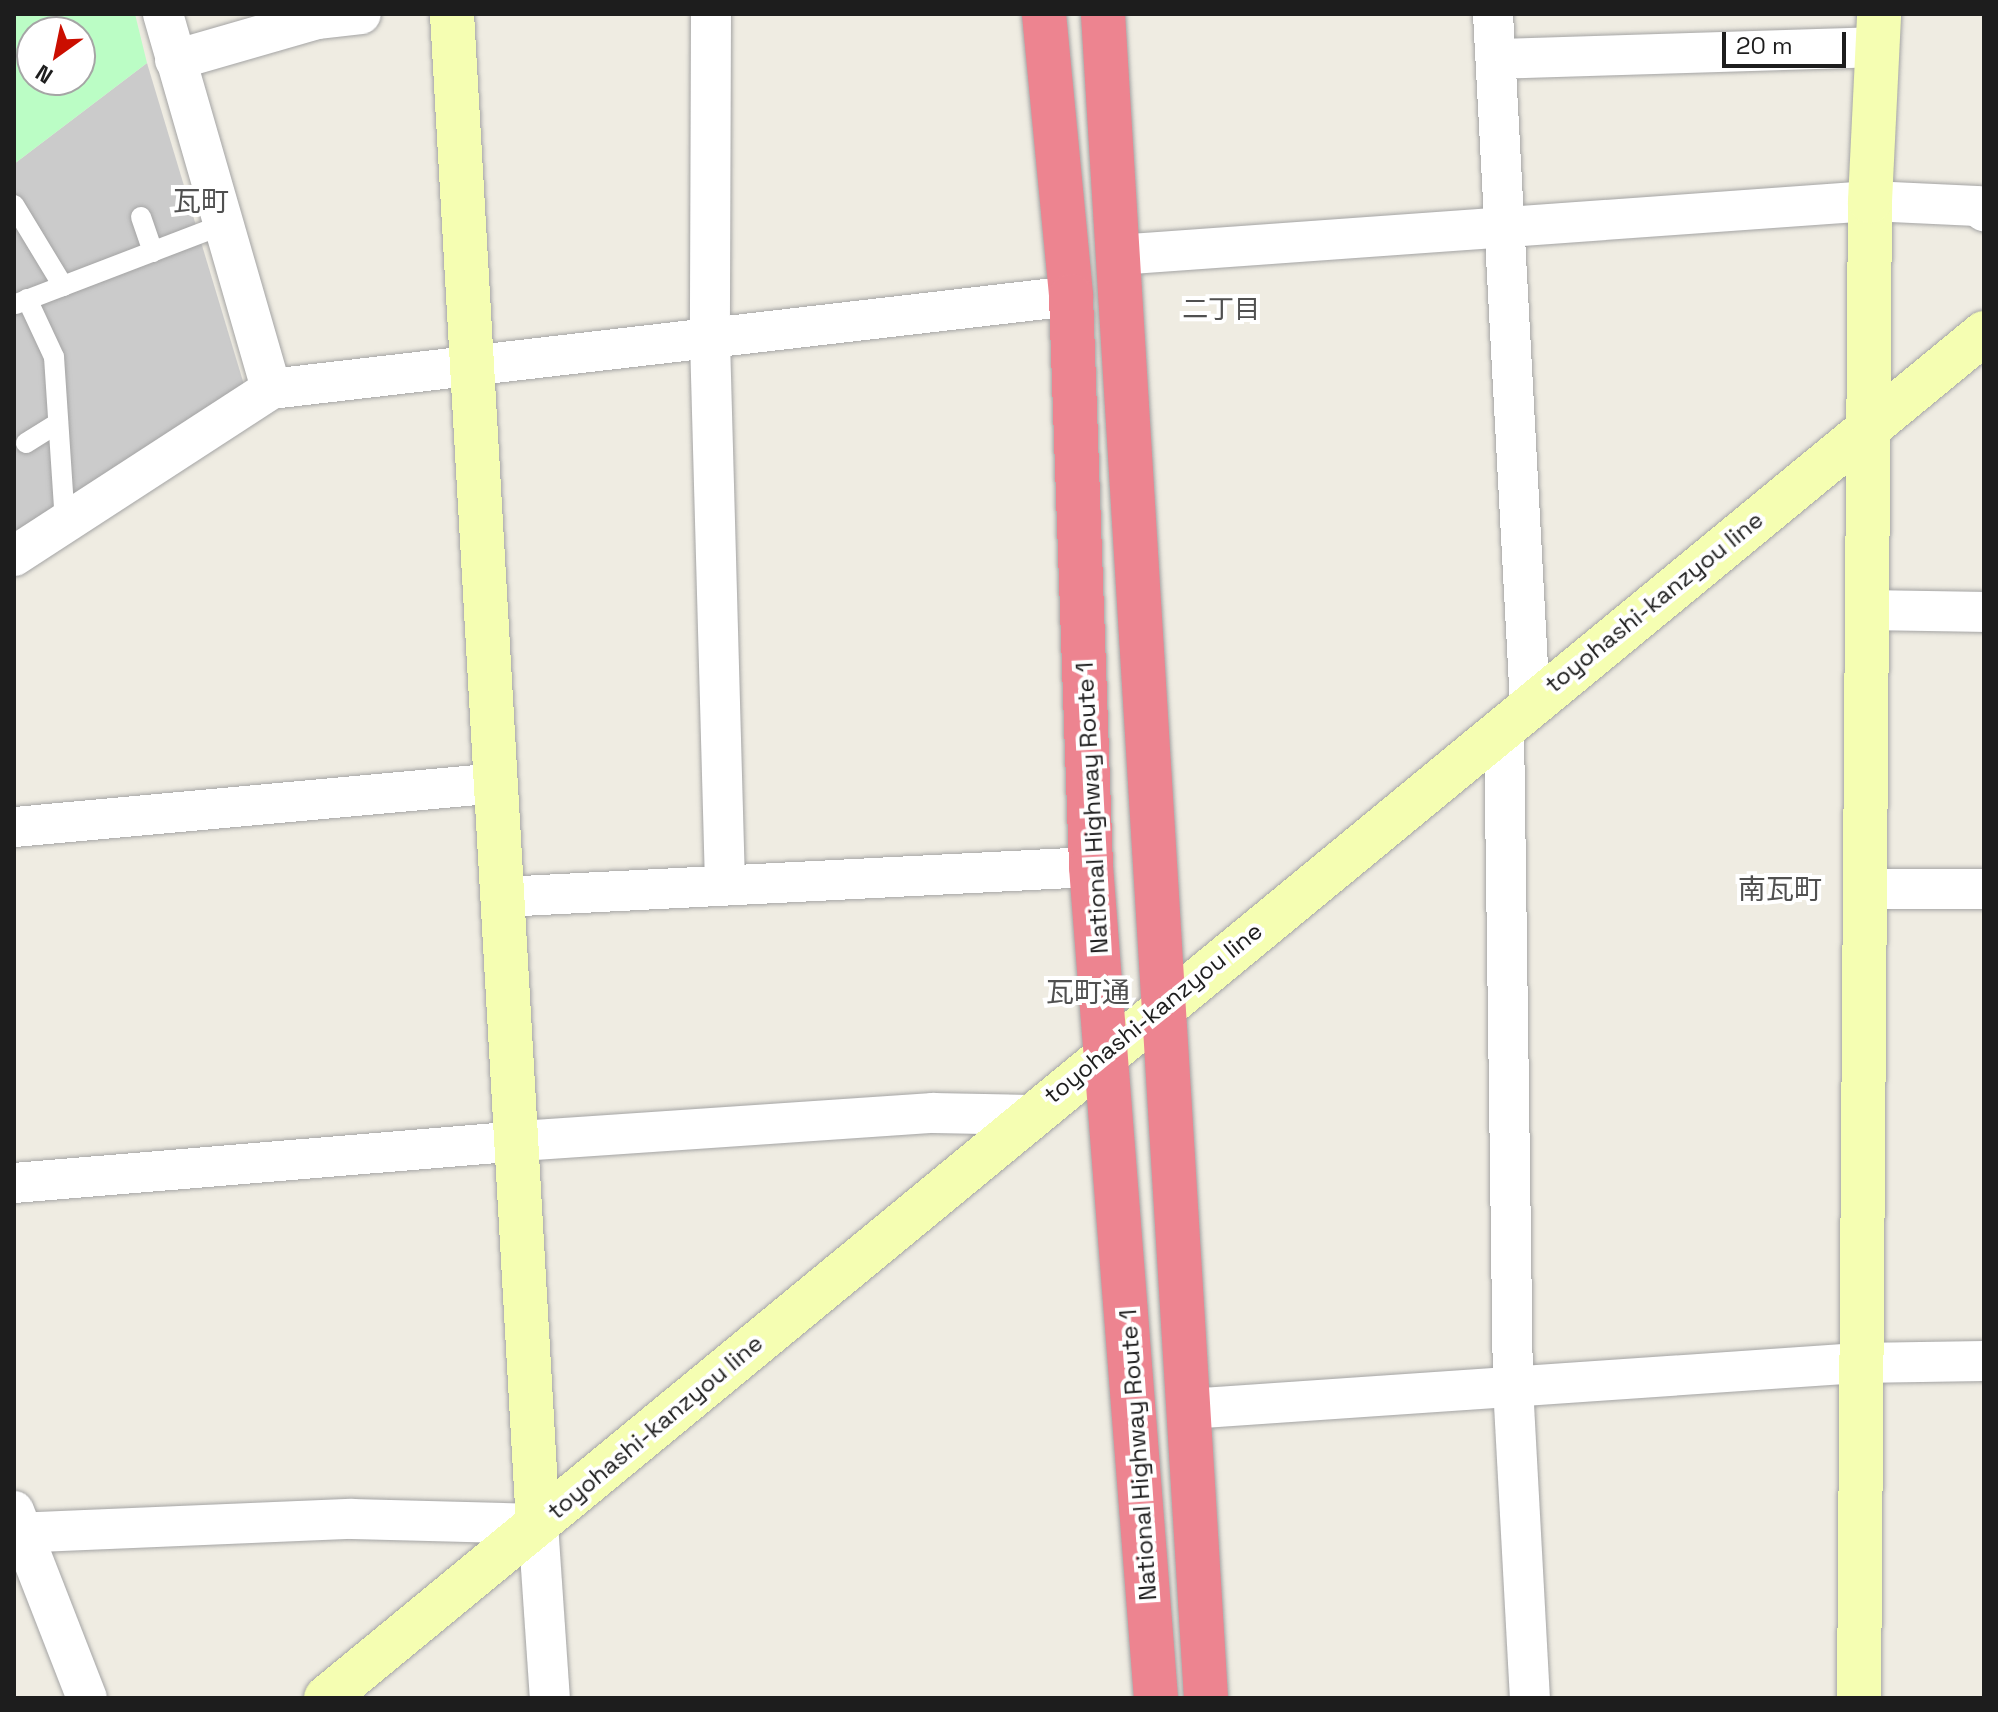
<!DOCTYPE html>
<meta charset="utf-8">
<style>
body{margin:0}
#map{position:relative;width:1998px;height:1712px;overflow:hidden;background:#efece2;font-family:"Space Grotesk","Noto Sans JP",sans-serif}
div>[style]{position:absolute}
.religious>*{inset:0;background:#cbcbcb}
.park>*{inset:0;background:#bbfdc5}
.roads{filter:drop-shadow(0 0 2px #a4a4a4) drop-shadow(0 0 2px #a4a4a4)}
.lane>*{height:20px;margin:-10px;padding:0 10px;transform-origin:10px;border-radius:10px;background:#fff}
.street>*{height:40px;margin:-20px;padding:0 20px;transform-origin:20px;border-radius:20px;background:#fff}
.secondary>*{height:44px;margin:-22px;padding:0 22px;transform-origin:22px;border-radius:22px;background:#f5feb2}
.highway>*{height:44px;margin:-22px;padding:0 22px;transform-origin:22px;border-radius:22px;background:#ed8490}
span{translate:-50% -50%;white-space:nowrap;text-align:center;line-height:1.15;-webkit-text-stroke:8px #fff;paint-order:stroke}
.street-label{font-size:24px;color:#1d1d1d}
.neighbourhood-label{font-size:26px;color:#505050}
.quarter-label{font-size:28px;color:#505050}
.frame{position:absolute;inset:0;border:16px solid #1d1d1d;pointer-events:none}
.north{position:absolute;left:16px;top:16px;width:80px;height:80px;box-sizing:border-box;background:#fff;border:2px solid #a5a5a5;border-radius:50%;rotate:213deg;font-size:22px;font-weight:700;line-height:32px;text-align:center;color:#1d1d1d}
.north::after{content:'';display:block;margin:auto;width:28px;height:36px;background:#cb0e00;clip-path:polygon(50% 0,100% 100%,50% 72%,0 100%)}
.scale{position:absolute;left:1722px;top:32px;width:124px;height:36px;box-sizing:border-box;border:4px solid #1d1d1d;border-top:0;padding-left:10px;font-size:24px;line-height:28px;white-space:nowrap;color:#1d1d1d;-webkit-text-stroke:6px #fff;paint-order:stroke}
</style>
<div id="map">
<div class="religious">
<div style="clip-path:polygon(147px 63px,245px 388px,14px 536px,14px 164px)"></div>
</div>
<div class="park">
<div style="clip-path:polygon(evenodd,14px 14px,135px 14px,147px 63px,14px 164px,14px 14px,32px 32px,80px 32px,80px 80px,32px 80px,32px 32px)"></div>
</div>
<div class="roads">
<div class="lane">
<div style="left:14px;top:205px;width:95px;rotate:58.8deg"></div>
<div style="left:141px;top:217px;width:37px;rotate:71deg"></div>
<div style="left:27px;top:299px;width:64px;rotate:65deg"></div>
<div style="left:54px;top:357px;width:166px;rotate:86.2deg"></div>
<div style="left:16px;top:304px;width:221px;rotate:-21deg"></div>
<div style="left:26px;top:443px;width:38px;rotate:-32deg"></div>
</div>
<div class="street">
<div style="left:163px;top:14px;width:390px;rotate:73.9deg"></div>
<div style="left:711px;top:14px;width:326px;rotate:90.2deg"></div>
<div style="left:710px;top:340px;width:543px;rotate:88.42deg"></div>
<div style="left:1493px;top:14px;width:692px;rotate:86.93deg"></div>
<div style="left:1496px;top:59px;width:381px;rotate:-1.8deg"></div>
<div style="left:175px;top:60px;width:148px;rotate:-16.1deg"></div>
<div style="left:317px;top:19px;width:44px;rotate:-6.5deg"></div>
<div style="left:1117px;top:255px;width:755px;rotate:-4.1deg"></div>
<div style="left:1870px;top:201px;width:107px;rotate:2.7deg"></div>
<div style="left:1977px;top:206px;width:9px;rotate:36deg"></div>
<div style="left:14px;top:556px;width:306px;rotate:-33deg"></div>
<div style="left:271px;top:389px;width:805px;rotate:-6.63deg"></div>
<div style="left:1871px;top:610px;width:113px;rotate:1deg"></div>
<div style="left:1504px;top:727px;width:659px;rotate:89.22deg"></div>
<div style="left:1513px;top:1386px;width:312px;rotate:86.9deg"></div>
<div style="left:15px;top:827px;width:482px;rotate:-5.2deg"></div>
<div style="left:1865px;top:889px;width:119px"></div>
<div style="left:502px;top:897px;width:590px;rotate:-2.92deg"></div>
<div style="left:14px;top:1183px;width:508px;rotate:-4.74deg"></div>
<div style="left:520px;top:1141px;width:414px;rotate:-3.9deg"></div>
<div style="left:933px;top:1113px;width:96px;rotate:1.2deg"></div>
<div style="left:1188px;top:1409px;width:672px;rotate:-3.93deg"></div>
<div style="left:1858px;top:1363px;width:126px;rotate:-0.9deg"></div>
<div style="left:14px;top:1511px;width:201px;rotate:68.7deg"></div>
<div style="left:14px;top:1533px;width:338px;rotate:-2.4deg"></div>
<div style="left:352px;top:1519px;width:186px;rotate:1.5deg"></div>
<div style="left:538px;top:1524px;width:174px;rotate:86.1deg"></div>
</div>
<div class="secondary">
<div style="left:452px;top:14px;width:1512px;rotate:86.74deg"></div>
<div style="left:326px;top:1698px;width:2148px;rotate:-39.46deg"></div>
<div style="left:1859px;top:1698px;width:1497px;rotate:-89.58deg"></div>
<div style="left:1870px;top:201px;width:187px;rotate:-87.2deg"></div>
</div>
<div class="highway">
<div style="left:1044px;top:14px;width:283px;rotate:84.5deg"></div>
<div style="left:1071px;top:296px;width:571px;rotate:87.99deg"></div>
<div style="left:1091px;top:867px;width:834px;rotate:85.53deg"></div>
<div style="left:1103px;top:14px;width:1687px;rotate:86.5deg"></div>
</div>
</div>
<div class="street-label">
<span style="left:1654px;top:602px;rotate:-39deg">toyohashi-kanzyou line</span>
<span style="left:1092px;top:808px;rotate:-93deg">National Highway Route 1</span>
<span style="left:1153px;top:1013px;rotate:-39deg">toyohashi-kanzyou line</span>
<span style="left:655px;top:1427px;rotate:-40deg">toyohashi-kanzyou line</span>
<span style="left:1138px;top:1455px;rotate:-94deg">National Highway Route 1</span>
</div>
<div class="neighbourhood-label">
<span style="left:1221px;top:310px">二丁目</span>
</div>
<div class="quarter-label">
<span style="left:201px;top:201px">瓦町</span>
<span style="left:1780px;top:889px">南瓦町</span>
<span style="left:1088px;top:992px">瓦町通</span>
</div>
<div class="frame"></div>
<div class="north">N</div>
<div class="scale">20 m</div>
</div>
